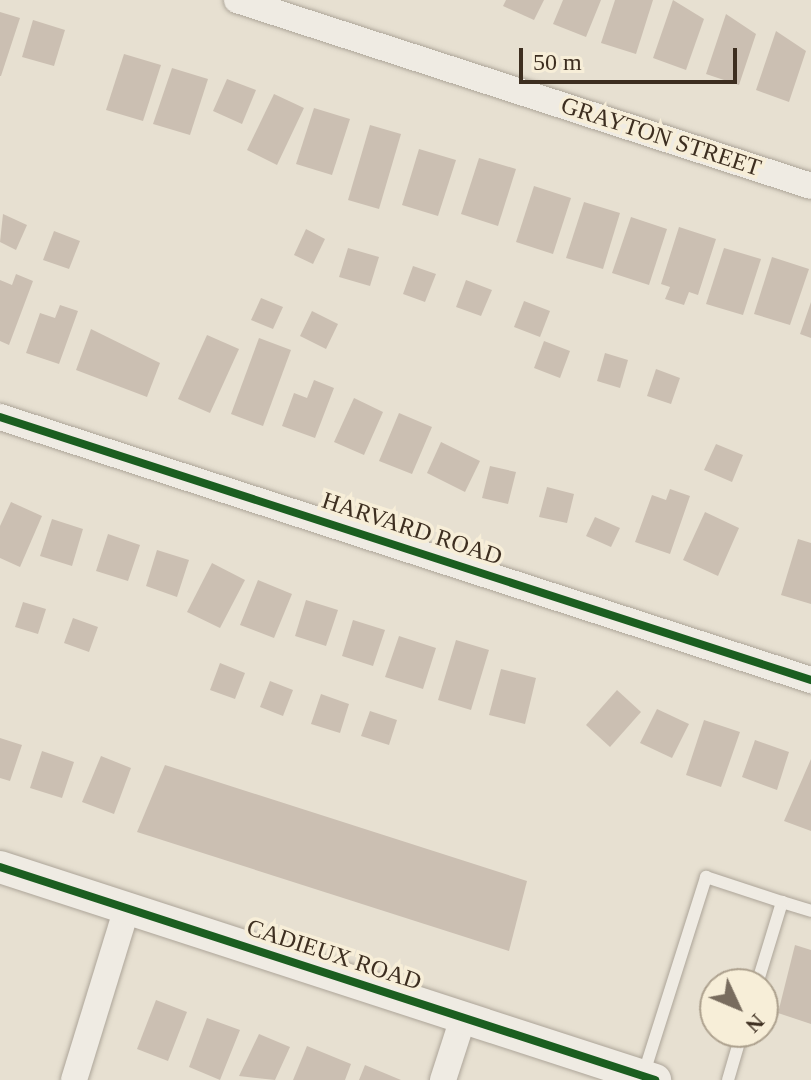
<!DOCTYPE html>
<style>
body{margin:0}
#map{position:relative;width:811px;height:1080px;overflow:hidden;background:#e7e0d1;font-family:"Times New Roman",serif}
div>[style]{position:absolute}
.building>*{inset:0;background:#cbbfb2}
.roads{filter:drop-shadow(0 0 2px #ada599) drop-shadow(0 0 2px #ada599)}
.service>*{height:12px;margin:-6px;padding:0 6px;transform-origin:6px;border-radius:6px;background:#efebe3}
.minor>*{height:26px;margin:-13px;padding:0 13px;transform-origin:13px;border-radius:13px;background:#efebe3}
.tertiary>*{height:32px;margin:-16px;padding:0 16px;transform-origin:16px;border-radius:16px;background:#efebe3}
.cycleway>*{height:8px;margin:-4px;padding:0 4px;transform-origin:4px;border-radius:4px;background:#1b5e20}
span{translate:-50% -50%;white-space:nowrap;text-align:center;line-height:1.15;-webkit-text-stroke:7px #f7eed8;paint-order:stroke}
.street-label{font-size:24px;color:#3d2e20}
.north{position:absolute;left:699px;top:968px;width:80px;height:80px;box-sizing:border-box;background:#f7eed8;border:2px solid #ada18e;border-radius:50%;rotate:134deg;font-size:22px;font-weight:700;line-height:32px;text-align:center;color:#3d2e20}
.north::after{content:'';display:block;margin:auto;width:28px;height:36px;background:#786c5e;clip-path:polygon(50% 0,100% 100%,50% 72%,0 100%)}
.scale{position:absolute;left:519px;top:48px;width:218px;height:36px;box-sizing:border-box;border:4px solid #3d2e20;border-top:0;padding-left:10px;font-size:24px;line-height:28px;white-space:nowrap;color:#3d2e20;-webkit-text-stroke:6px #f7eed8;paint-order:stroke}
</style>
<div id="map">
<div class="building">
<div style="clip-path:polygon(506px 0,544px 0,534px 20px,503px 6px)"></div>
<div style="clip-path:polygon(563px 0,601px 0,586px 37px,553px 24px)"></div>
<div style="clip-path:polygon(615px 0,653px 0,636px 54px,601px 43px)"></div>
<div style="clip-path:polygon(673px 0,704px 19px,686px 70px,653px 58px)"></div>
<div style="clip-path:polygon(0 12px,20px 18px,1px 76px,0 76px)"></div>
<div style="clip-path:polygon(726px 14px,756px 34px,739px 85px,706px 74px)"></div>
<div style="clip-path:polygon(33px 20px,65px 30px,54px 66px,22px 57px)"></div>
<div style="clip-path:polygon(776px 31px,806px 51px,789px 102px,756px 90px)"></div>
<div style="clip-path:polygon(124px 54px,161px 65px,143px 121px,106px 110px)"></div>
<div style="clip-path:polygon(172px 68px,208px 79px,190px 135px,153px 124px)"></div>
<div style="clip-path:polygon(227px 79px,256px 90px,242px 124px,213px 111px)"></div>
<div style="clip-path:polygon(274px 94px,304px 108px,277px 165px,247px 150px)"></div>
<div style="clip-path:polygon(314px 108px,350px 119px,332px 175px,296px 164px)"></div>
<div style="clip-path:polygon(370px 125px,401px 134px,379px 209px,348px 200px)"></div>
<div style="clip-path:polygon(419px 149px,456px 160px,438px 216px,402px 205px)"></div>
<div style="clip-path:polygon(479px 158px,516px 169px,498px 226px,461px 214px)"></div>
<div style="clip-path:polygon(534px 186px,571px 198px,553px 254px,516px 242px)"></div>
<div style="clip-path:polygon(584px 202px,620px 213px,603px 269px,566px 258px)"></div>
<div style="clip-path:polygon(3px 214px,27px 225px,16px 250px,0 242px)"></div>
<div style="clip-path:polygon(631px 217px,667px 229px,649px 285px,612px 273px)"></div>
<div style="clip-path:polygon(679px 227px,716px 239px,698px 295px,689px 292px,684px 305px,665px 299px,670px 287px,661px 284px)"></div>
<div style="clip-path:polygon(306px 229px,325px 239px,313px 264px,294px 255px)"></div>
<div style="clip-path:polygon(54px 231px,80px 241px,69px 269px,43px 260px)"></div>
<div style="clip-path:polygon(348px 248px,379px 257px,370px 286px,339px 277px)"></div>
<div style="clip-path:polygon(724px 248px,761px 259px,743px 315px,706px 304px)"></div>
<div style="clip-path:polygon(772px 257px,809px 269px,790px 325px,754px 314px)"></div>
<div style="clip-path:polygon(413px 266px,436px 274px,425px 302px,403px 294px)"></div>
<div style="clip-path:polygon(16px 274px,33px 281px,9px 345px,0 341px,0 280px,12px 285px)"></div>
<div style="clip-path:polygon(466px 280px,492px 290px,481px 316px,456px 307px)"></div>
<div style="clip-path:polygon(261px 298px,283px 307px,273px 329px,251px 320px)"></div>
<div style="clip-path:polygon(524px 301px,550px 311px,540px 337px,514px 327px)"></div>
<div style="clip-path:polygon(811px 302px,811px 338px,800px 334px)"></div>
<div style="clip-path:polygon(60px 305px,78px 311px,59px 364px,26px 353px,40px 313px,55px 318px)"></div>
<div style="clip-path:polygon(312px 311px,338px 324px,326px 349px,300px 336px)"></div>
<div style="clip-path:polygon(91px 329px,160px 363px,147px 397px,76px 370px)"></div>
<div style="clip-path:polygon(207px 335px,239px 349px,210px 413px,178px 399px)"></div>
<div style="clip-path:polygon(259px 338px,291px 350px,263px 426px,231px 414px)"></div>
<div style="clip-path:polygon(544px 341px,570px 351px,560px 378px,534px 368px)"></div>
<div style="clip-path:polygon(605px 353px,628px 360px,620px 388px,597px 381px)"></div>
<div style="clip-path:polygon(656px 369px,680px 378px,671px 404px,647px 396px)"></div>
<div style="clip-path:polygon(314px 380px,334px 388px,315px 438px,282px 426px,294px 393px,307px 398px)"></div>
<div style="clip-path:polygon(354px 398px,383px 412px,364px 455px,334px 442px)"></div>
<div style="clip-path:polygon(399px 413px,432px 427px,412px 474px,379px 461px)"></div>
<div style="clip-path:polygon(441px 442px,480px 461px,465px 492px,427px 473px)"></div>
<div style="clip-path:polygon(716px 444px,743px 455px,732px 482px,704px 470px)"></div>
<div style="clip-path:polygon(490px 466px,516px 472px,508px 504px,482px 498px)"></div>
<div style="clip-path:polygon(547px 487px,574px 494px,567px 523px,539px 517px)"></div>
<div style="clip-path:polygon(670px 489px,690px 496px,670px 554px,635px 542px,652px 495px,666px 500px)"></div>
<div style="clip-path:polygon(11px 502px,42px 516px,20px 567px,0 558px,0 526px)"></div>
<div style="clip-path:polygon(705px 512px,739px 528px,718px 576px,683px 560px)"></div>
<div style="clip-path:polygon(595px 517px,620px 528px,611px 547px,586px 536px)"></div>
<div style="clip-path:polygon(52px 519px,83px 529px,72px 566px,40px 556px)"></div>
<div style="clip-path:polygon(108px 534px,140px 545px,128px 581px,96px 571px)"></div>
<div style="clip-path:polygon(798px 539px,811px 543px,811px 604px,781px 595px)"></div>
<div style="clip-path:polygon(157px 550px,189px 560px,177px 597px,146px 586px)"></div>
<div style="clip-path:polygon(212px 563px,245px 580px,220px 628px,187px 612px)"></div>
<div style="clip-path:polygon(258px 580px,292px 594px,274px 638px,240px 625px)"></div>
<div style="clip-path:polygon(306px 600px,338px 610px,326px 646px,295px 636px)"></div>
<div style="clip-path:polygon(23px 602px,46px 609px,38px 634px,15px 627px)"></div>
<div style="clip-path:polygon(73px 618px,98px 627px,89px 652px,64px 643px)"></div>
<div style="clip-path:polygon(353px 620px,385px 630px,373px 666px,342px 656px)"></div>
<div style="clip-path:polygon(399px 636px,436px 648px,423px 689px,385px 677px)"></div>
<div style="clip-path:polygon(456px 640px,489px 650px,471px 710px,438px 700px)"></div>
<div style="clip-path:polygon(220px 663px,245px 673px,235px 699px,210px 690px)"></div>
<div style="clip-path:polygon(501px 669px,536px 678px,525px 724px,489px 715px)"></div>
<div style="clip-path:polygon(270px 681px,293px 690px,283px 716px,260px 707px)"></div>
<div style="clip-path:polygon(617px 690px,641px 712px,610px 747px,586px 725px)"></div>
<div style="clip-path:polygon(321px 694px,349px 704px,340px 733px,311px 724px)"></div>
<div style="clip-path:polygon(657px 709px,689px 724px,672px 758px,640px 743px)"></div>
<div style="clip-path:polygon(370px 711px,397px 720px,389px 745px,361px 736px)"></div>
<div style="clip-path:polygon(704px 720px,740px 732px,721px 787px,686px 775px)"></div>
<div style="clip-path:polygon(0 738px,22px 745px,10px 781px,0 778px)"></div>
<div style="clip-path:polygon(755px 740px,789px 752px,777px 790px,742px 777px)"></div>
<div style="clip-path:polygon(42px 751px,74px 762px,62px 798px,30px 788px)"></div>
<div style="clip-path:polygon(101px 756px,131px 768px,114px 814px,82px 802px)"></div>
<div style="clip-path:polygon(811px 759px,811px 831px,784px 821px)"></div>
<div style="clip-path:polygon(165px 765px,527px 881px,509px 951px,137px 832px)"></div>
<div style="clip-path:polygon(795px 945px,811px 950px,811px 1024px,778px 1013px)"></div>
<div style="clip-path:polygon(156px 1000px,187px 1012px,168px 1061px,137px 1049px)"></div>
<div style="clip-path:polygon(207px 1018px,240px 1030px,220px 1080px,189px 1067px)"></div>
<div style="clip-path:polygon(259px 1034px,290px 1047px,275px 1080px,239px 1076px)"></div>
<div style="clip-path:polygon(307px 1046px,351px 1064px,345px 1080px,293px 1080px)"></div>
<div style="clip-path:polygon(365px 1065px,401px 1080px,359px 1080px)"></div>
</div>
<div class="roads">
<div class="service">
<div style="left:757px;top:984px;width:86px;rotate:-73deg"></div>
<div style="left:782px;top:902px;width:30px;rotate:17deg"></div>
<div style="left:643px;top:1076px;width:209px;rotate:-72.4deg"></div>
<div style="left:706px;top:877px;width:80px;rotate:18.2deg"></div>
<div style="left:728px;top:1080px;width:50px;rotate:-73.7deg"></div>
</div>
<div class="minor">
<div style="left:237px;top:0;width:603px;rotate:17.95deg"></div>
<div style="left:0;top:417px;width:853px;rotate:17.97deg"></div>
<div style="left:74px;top:1080px;width:180px;rotate:-72.9deg"></div>
<div style="left:443px;top:1080px;width:65px;rotate:-72.1deg"></div>
</div>
<div class="tertiary">
<div style="left:0;top:867px;width:689px;rotate:18.01deg"></div>
</div>
</div>
<div class="cycleway">
<div style="left:0;top:417px;width:853px;rotate:17.97deg"></div>
<div style="left:0;top:867px;width:689px;rotate:18.01deg"></div>
</div>
<div class="street-label">
<span style="left:661px;top:137px;rotate:18deg">GRAYTON STREET</span>
<span style="left:412px;top:529px;rotate:18deg">HARVARD ROAD</span>
<span style="left:334px;top:955px;rotate:18deg">CADIEUX ROAD</span>
</div>
<div class="north">N</div>
<div class="scale">50 m</div>
</div>
